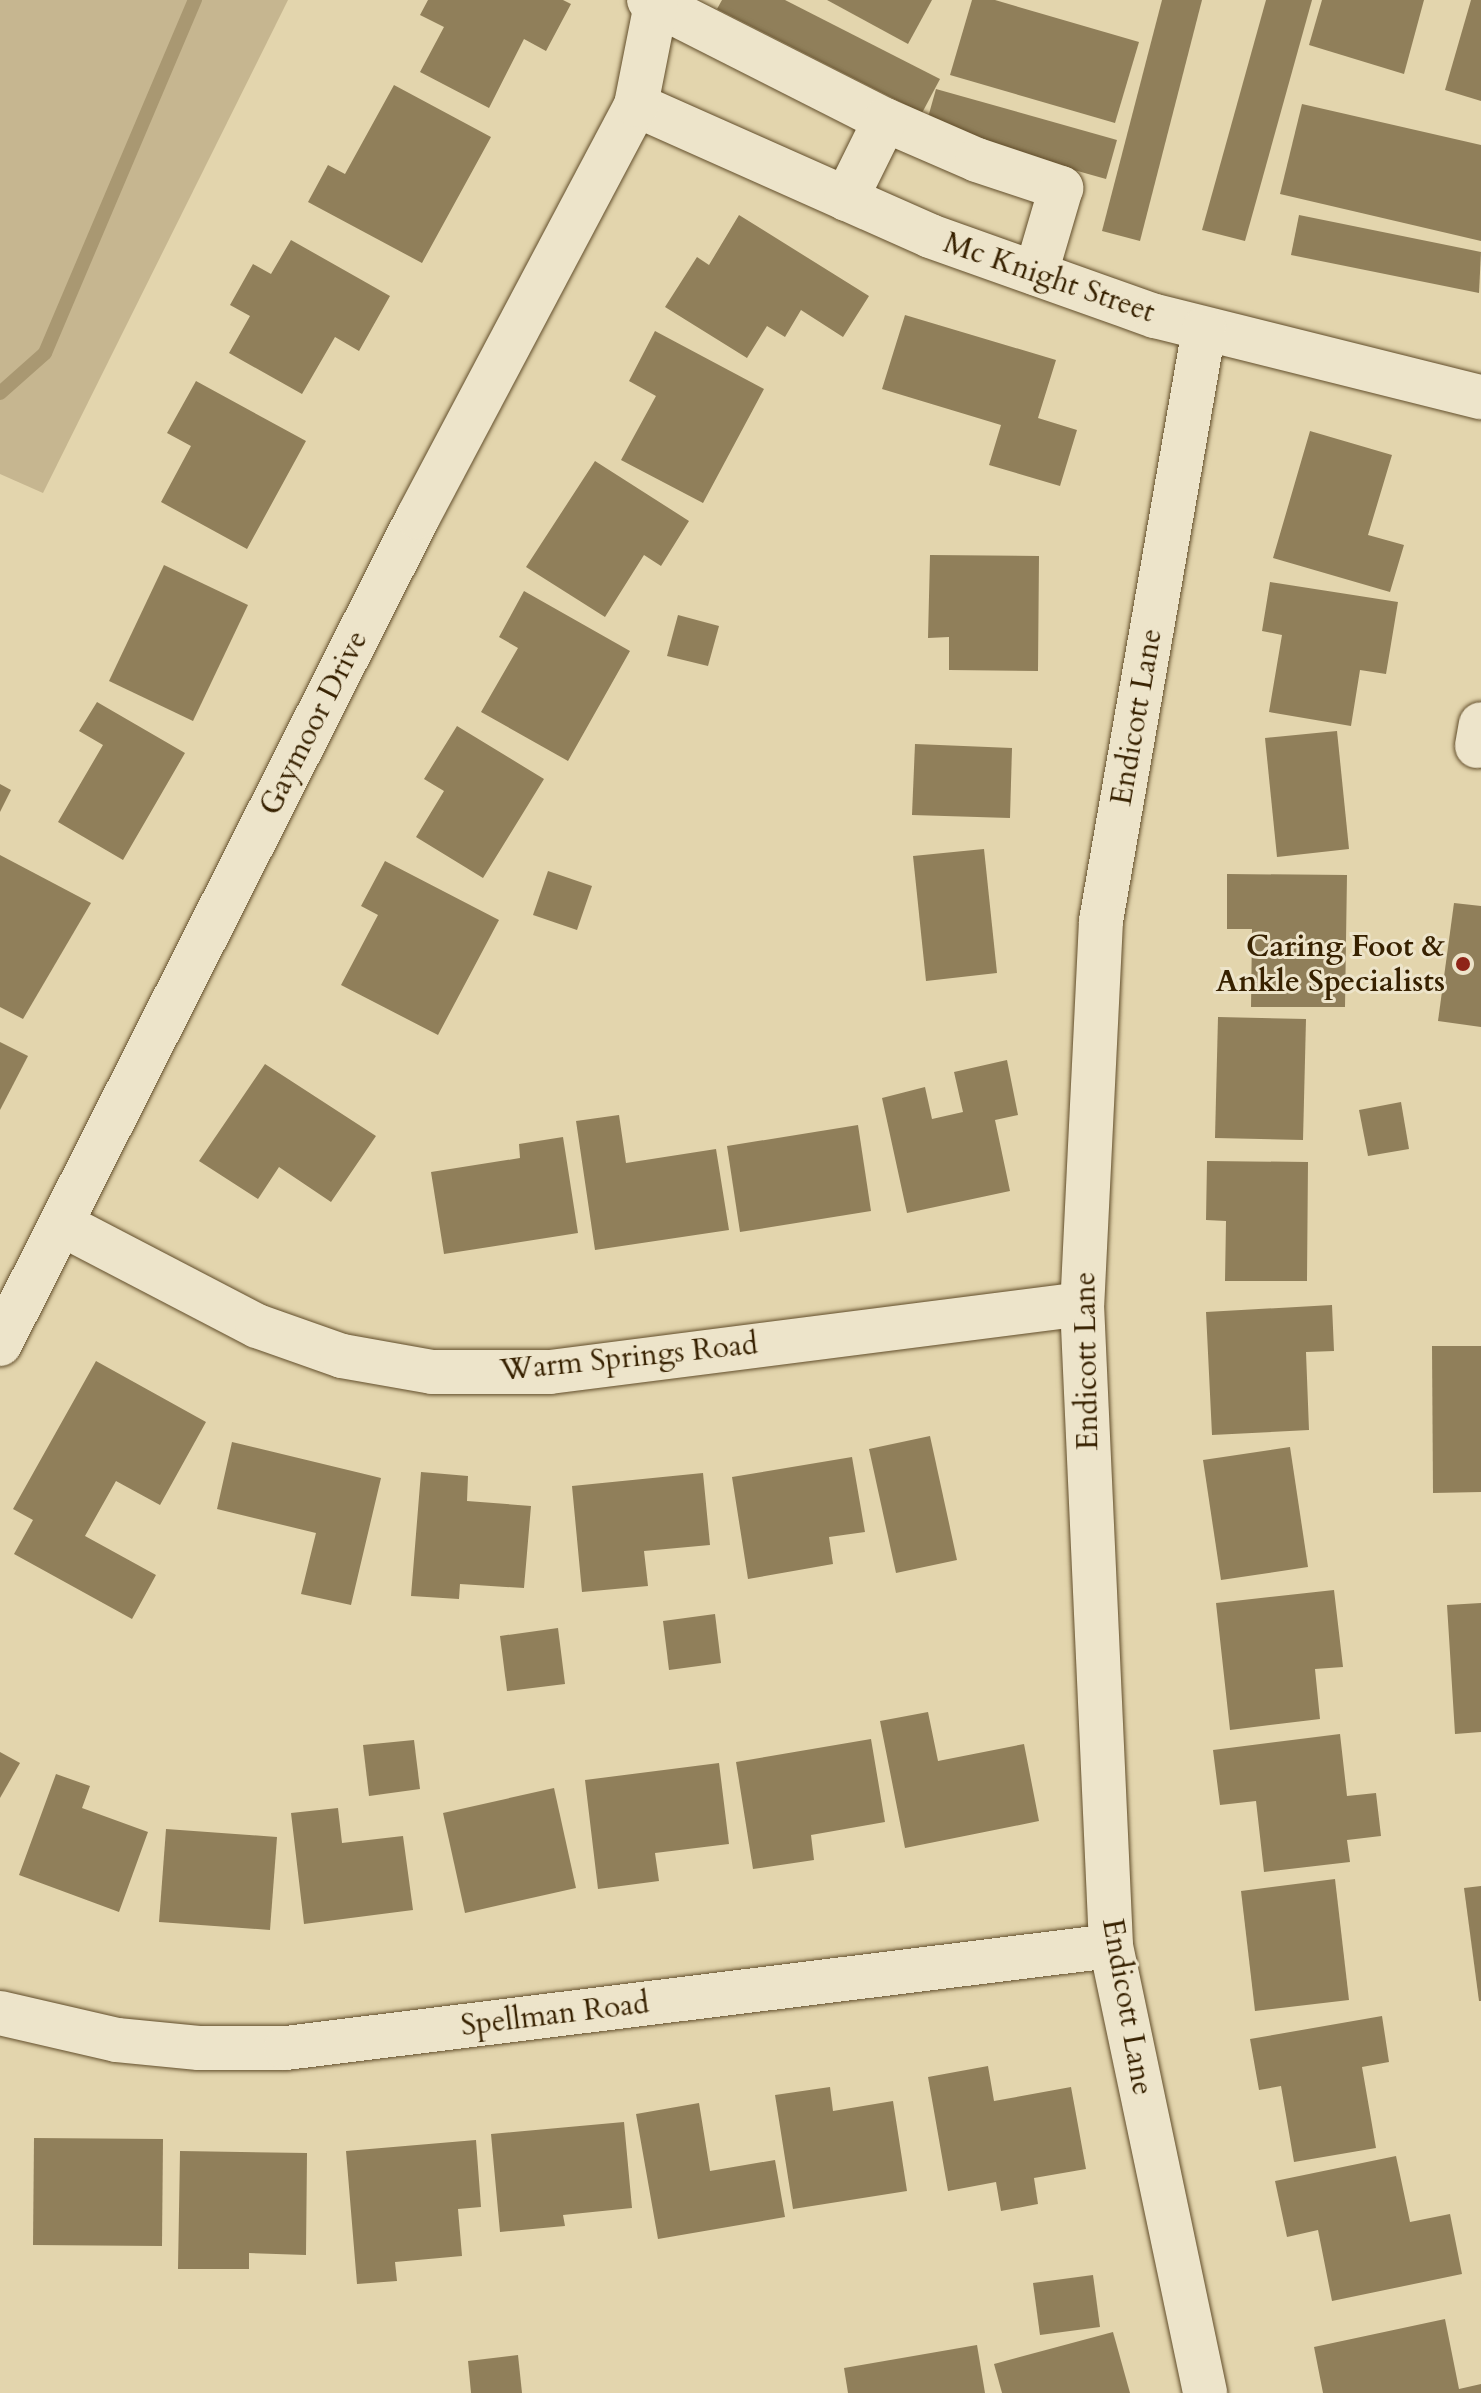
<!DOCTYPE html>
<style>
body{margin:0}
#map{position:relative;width:1481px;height:2393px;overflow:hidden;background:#e3d5ad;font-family:Cardo,serif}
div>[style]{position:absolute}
.green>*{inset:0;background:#c6b690}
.stream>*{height:14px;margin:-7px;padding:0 7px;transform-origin:7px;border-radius:7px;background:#a99872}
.building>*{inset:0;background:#907f5a}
.roads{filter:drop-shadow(0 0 2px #624e2b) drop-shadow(0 0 2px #624e2b)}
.minor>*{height:44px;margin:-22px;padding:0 22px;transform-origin:22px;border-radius:22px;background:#ede4ca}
.dots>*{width:22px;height:22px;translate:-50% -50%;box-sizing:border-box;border:4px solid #ede4ca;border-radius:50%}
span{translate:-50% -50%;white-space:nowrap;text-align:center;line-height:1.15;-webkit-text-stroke:6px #ede4ca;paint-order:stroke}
.street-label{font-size:30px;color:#372100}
.poi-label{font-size:30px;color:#372100;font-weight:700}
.right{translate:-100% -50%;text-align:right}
</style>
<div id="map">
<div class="green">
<div style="clip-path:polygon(0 0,288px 0,43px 493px,0 474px)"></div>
</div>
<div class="stream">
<div style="left:0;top:393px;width:60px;rotate:-41.6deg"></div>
<div style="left:45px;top:353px;width:384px;rotate:-67deg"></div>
</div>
<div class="building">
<div style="clip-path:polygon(428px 0,563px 0,571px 4px,546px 51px,524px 39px,489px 108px,420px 72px,444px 27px,420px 15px)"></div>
<div style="clip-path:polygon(722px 0,785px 0,940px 79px,922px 113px,717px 9px)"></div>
<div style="clip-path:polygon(827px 0,932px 0,908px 44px)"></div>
<div style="clip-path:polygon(972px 0,995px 0,1139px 42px,1115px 123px,950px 75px)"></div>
<div style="clip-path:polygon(1162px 0,1202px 0,1140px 241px,1102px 231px)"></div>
<div style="clip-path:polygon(1266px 0,1312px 0,1245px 241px,1202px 230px)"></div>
<div style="clip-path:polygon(1322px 0,1424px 0,1404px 74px,1309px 45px)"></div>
<div style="clip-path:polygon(1471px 0,1481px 0,1481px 101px,1445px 90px)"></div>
<div style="clip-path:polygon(394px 85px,491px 137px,422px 263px,308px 202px,328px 165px,345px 174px)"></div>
<div style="clip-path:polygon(936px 89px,1117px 140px,1106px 179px,925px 128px)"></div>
<div style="clip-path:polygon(1302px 104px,1481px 145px,1481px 241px,1280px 194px)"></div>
<div style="clip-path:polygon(739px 215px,869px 296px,843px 337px,801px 310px,785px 337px,767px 326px,747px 358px,665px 307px,697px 257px,709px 265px)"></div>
<div style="clip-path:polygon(1299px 215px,1481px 252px,1479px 293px,1291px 255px)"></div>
<div style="clip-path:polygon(291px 240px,390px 296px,359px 351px,335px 337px,302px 394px,229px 353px,250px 316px,230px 305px,253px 264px,271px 274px)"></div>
<div style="clip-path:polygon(905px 315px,1056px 360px,1038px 418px,1077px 430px,1060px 486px,989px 465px,1001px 425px,882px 389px)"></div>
<div style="clip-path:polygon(655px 331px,764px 389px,703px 503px,621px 460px,656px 396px,629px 381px)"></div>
<div style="clip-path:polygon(196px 381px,306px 441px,247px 549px,161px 502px,191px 446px,167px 433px)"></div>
<div style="clip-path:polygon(1310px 431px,1392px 455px,1368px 535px,1404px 545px,1390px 592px,1273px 558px)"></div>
<div style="clip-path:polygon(595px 461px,689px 521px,661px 566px,644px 555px,605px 617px,526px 567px)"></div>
<div style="clip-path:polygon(930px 555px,1039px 556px,1038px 671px,949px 670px,949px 637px,928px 638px)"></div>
<div style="clip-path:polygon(164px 565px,248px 605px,193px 721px,109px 681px)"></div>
<div style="clip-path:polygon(1270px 582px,1398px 602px,1386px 674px,1360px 670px,1351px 726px,1269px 712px,1282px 635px,1262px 631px)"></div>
<div style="clip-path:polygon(524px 591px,630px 651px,568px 761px,481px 712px,518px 648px,499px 637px)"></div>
<div style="clip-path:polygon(678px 615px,719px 626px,708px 666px,667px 656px)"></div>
<div style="clip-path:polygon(97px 702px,185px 753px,123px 860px,58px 822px,103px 745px,79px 731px)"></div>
<div style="clip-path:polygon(457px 726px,544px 779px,483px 878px,416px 837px,444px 791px,424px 779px)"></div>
<div style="clip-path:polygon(1337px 731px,1349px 849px,1277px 857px,1265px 738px)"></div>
<div style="clip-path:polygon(915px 744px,1012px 748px,1010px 818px,912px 815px)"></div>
<div style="clip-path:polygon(0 784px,11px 790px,0 812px)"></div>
<div style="clip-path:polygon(984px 849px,997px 973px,926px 981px,913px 856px)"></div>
<div style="clip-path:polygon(0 855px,91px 903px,23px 1019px,0 1007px)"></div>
<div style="clip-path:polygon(385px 861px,499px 920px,438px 1035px,341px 985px,378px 915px,361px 906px)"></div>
<div style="clip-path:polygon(548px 871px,592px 886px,577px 930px,533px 915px)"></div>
<div style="clip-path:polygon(1227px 874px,1347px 875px,1345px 1007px,1251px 1007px,1252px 929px,1227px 929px)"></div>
<div style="clip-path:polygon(1454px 903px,1481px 906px,1481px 1027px,1438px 1021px)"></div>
<div style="clip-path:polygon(1218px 1017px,1306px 1019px,1303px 1140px,1215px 1138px)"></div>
<div style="clip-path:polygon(0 1042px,28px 1056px,0 1110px)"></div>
<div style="clip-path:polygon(1007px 1060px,1018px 1115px,995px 1120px,1010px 1191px,907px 1213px,882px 1098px,925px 1087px,932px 1119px,963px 1112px,954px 1072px)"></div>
<div style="clip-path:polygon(265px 1064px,376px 1136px,331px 1202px,279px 1167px,258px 1199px,199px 1161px)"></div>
<div style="clip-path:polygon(1401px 1102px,1409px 1149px,1368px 1156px,1359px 1110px)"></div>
<div style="clip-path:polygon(619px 1115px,626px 1163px,716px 1149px,729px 1230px,595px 1250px,576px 1121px)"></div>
<div style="clip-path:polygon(858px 1125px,871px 1211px,740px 1232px,727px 1146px)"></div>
<div style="clip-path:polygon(563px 1137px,578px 1233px,444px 1254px,431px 1172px,520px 1158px,519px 1144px)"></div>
<div style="clip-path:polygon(1207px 1161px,1308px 1162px,1307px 1281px,1225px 1281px,1226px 1221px,1206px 1220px)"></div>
<div style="clip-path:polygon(1332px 1305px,1334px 1351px,1306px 1352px,1309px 1430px,1212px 1435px,1206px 1312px)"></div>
<div style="clip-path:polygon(1432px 1346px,1481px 1346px,1481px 1492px,1433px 1493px)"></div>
<div style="clip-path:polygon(96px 1361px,206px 1422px,160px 1505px,116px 1481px,85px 1536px,156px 1575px,132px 1619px,14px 1554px,33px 1520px,13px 1509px)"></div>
<div style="clip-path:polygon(930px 1436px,957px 1560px,896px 1573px,869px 1449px)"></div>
<div style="clip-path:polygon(232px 1442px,381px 1478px,351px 1605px,301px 1594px,316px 1533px,217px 1509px)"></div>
<div style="clip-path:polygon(1290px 1447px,1308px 1567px,1221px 1580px,1203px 1460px)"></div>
<div style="clip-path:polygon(852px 1457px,865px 1532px,829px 1537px,833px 1564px,748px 1579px,732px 1477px)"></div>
<div style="clip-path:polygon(421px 1472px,468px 1476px,467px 1501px,531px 1506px,524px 1588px,460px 1584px,459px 1599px,411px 1596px)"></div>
<div style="clip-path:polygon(703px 1473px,710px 1545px,644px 1551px,648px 1586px,582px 1592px,572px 1486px)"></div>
<div style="clip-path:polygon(1334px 1590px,1343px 1667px,1315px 1669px,1320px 1719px,1230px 1730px,1216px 1603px)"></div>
<div style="clip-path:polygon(1481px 1603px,1481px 1732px,1455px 1734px,1447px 1605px)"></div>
<div style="clip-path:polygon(715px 1614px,721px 1663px,669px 1670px,663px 1621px)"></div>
<div style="clip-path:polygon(558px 1628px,565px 1684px,507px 1691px,500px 1636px)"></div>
<div style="clip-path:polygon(928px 1712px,938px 1761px,1024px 1744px,1039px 1821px,905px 1848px,880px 1721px)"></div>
<div style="clip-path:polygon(1340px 1734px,1347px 1796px,1376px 1793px,1381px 1836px,1347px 1840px,1350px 1862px,1264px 1872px,1256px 1801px,1220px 1805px,1213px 1750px)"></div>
<div style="clip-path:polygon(871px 1739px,885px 1822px,811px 1835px,814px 1860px,753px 1869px,736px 1762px)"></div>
<div style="clip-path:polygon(414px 1740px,420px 1789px,369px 1796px,363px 1745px)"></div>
<div style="clip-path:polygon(0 1752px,20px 1763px,0 1798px)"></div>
<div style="clip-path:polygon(719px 1763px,729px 1844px,655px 1853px,659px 1881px,598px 1889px,585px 1780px)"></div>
<div style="clip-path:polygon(56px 1774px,90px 1786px,82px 1808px,148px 1832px,119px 1912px,19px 1875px)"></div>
<div style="clip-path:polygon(554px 1788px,576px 1888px,465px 1913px,443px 1813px)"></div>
<div style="clip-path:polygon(338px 1808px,342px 1843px,403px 1836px,413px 1910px,304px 1924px,291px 1813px)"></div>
<div style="clip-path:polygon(166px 1829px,277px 1837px,270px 1930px,159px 1922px)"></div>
<div style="clip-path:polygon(1335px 1879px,1349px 2000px,1255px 2011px,1241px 1891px)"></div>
<div style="clip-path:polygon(1481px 1886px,1481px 2001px,1479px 2001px,1464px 1888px)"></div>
<div style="clip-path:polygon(1382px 2016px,1389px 2062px,1362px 2067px,1376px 2148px,1294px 2162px,1281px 2086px,1259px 2090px,1250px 2039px)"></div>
<div style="clip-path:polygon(988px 2066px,994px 2101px,1071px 2087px,1086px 2169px,1034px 2178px,1038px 2204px,1001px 2211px,996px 2182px,948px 2191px,928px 2077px)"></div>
<div style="clip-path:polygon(830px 2087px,833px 2111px,893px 2101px,907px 2191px,793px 2209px,775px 2095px)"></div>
<div style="clip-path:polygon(699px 2103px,710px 2171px,775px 2160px,785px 2217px,658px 2239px,636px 2114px)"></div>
<div style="clip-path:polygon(624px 2122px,632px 2208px,563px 2215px,565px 2226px,500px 2232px,491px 2134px)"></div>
<div style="clip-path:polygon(34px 2138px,163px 2139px,162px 2246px,33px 2245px)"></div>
<div style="clip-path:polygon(476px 2140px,481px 2207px,458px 2209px,462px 2256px,395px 2262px,397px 2281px,357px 2284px,346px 2151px)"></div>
<div style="clip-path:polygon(180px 2151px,307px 2153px,306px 2255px,249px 2253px,249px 2269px,178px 2269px)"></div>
<div style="clip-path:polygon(1396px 2156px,1410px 2222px,1450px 2214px,1462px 2274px,1332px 2301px,1318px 2230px,1287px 2237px,1275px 2181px)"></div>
<div style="clip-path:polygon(1093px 2275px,1100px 2327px,1040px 2335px,1033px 2283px)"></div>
<div style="clip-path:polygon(1445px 2319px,1459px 2389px,1481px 2384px,1481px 2393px,1323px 2393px,1314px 2347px)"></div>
<div style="clip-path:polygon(1113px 2332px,1130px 2393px,1002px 2393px,994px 2364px)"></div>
<div style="clip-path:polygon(977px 2345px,985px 2393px,848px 2393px,844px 2368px)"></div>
<div style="clip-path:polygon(518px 2355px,522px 2393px,471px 2393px,468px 2361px)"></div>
</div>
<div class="roads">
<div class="minor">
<div style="left:656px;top:4px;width:257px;rotate:26.9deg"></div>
<div style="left:885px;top:120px;width:100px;rotate:23.5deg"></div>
<div style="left:977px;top:160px;width:89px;rotate:18.4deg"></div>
<div style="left:1061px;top:188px;width:89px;rotate:106.4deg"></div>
<div style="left:636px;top:105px;width:322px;rotate:24deg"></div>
<div style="left:930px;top:236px;width:239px;rotate:19.6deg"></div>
<div style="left:1155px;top:316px;width:336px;rotate:14deg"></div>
<div style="left:846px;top:199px;width:88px;rotate:-63.7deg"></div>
<div style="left:1204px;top:329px;width:601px;rotate:99.87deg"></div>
<div style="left:1101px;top:921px;width:383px;rotate:92.8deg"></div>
<div style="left:1082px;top:1304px;width:643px;rotate:87.41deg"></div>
<div style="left:1111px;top:1946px;width:457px;rotate:78.1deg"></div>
<div style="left:1477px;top:746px;width:22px;rotate:-80deg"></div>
<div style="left:61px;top:1224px;width:221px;rotate:27.5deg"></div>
<div style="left:257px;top:1326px;width:90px;rotate:19.4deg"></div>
<div style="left:342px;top:1356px;width:91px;rotate:10.1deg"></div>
<div style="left:432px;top:1372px;width:118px"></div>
<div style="left:550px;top:1372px;width:536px;rotate:-7.28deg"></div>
<div style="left:0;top:1344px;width:927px;rotate:-63.19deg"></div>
<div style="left:418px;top:517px;width:466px;rotate:-62.1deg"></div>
<div style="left:636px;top:105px;width:103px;rotate:-78.8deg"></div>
<div style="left:656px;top:4px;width:8px;rotate:-150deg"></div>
<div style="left:0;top:2013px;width:120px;rotate:13deg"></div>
<div style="left:117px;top:2040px;width:82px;rotate:5.6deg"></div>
<div style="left:199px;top:2048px;width:87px"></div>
<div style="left:286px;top:2048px;width:831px;rotate:-7.05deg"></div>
</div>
</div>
<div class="dots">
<div style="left:1463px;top:964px;background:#8f2418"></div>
</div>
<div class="street-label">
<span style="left:1049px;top:278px;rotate:19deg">Mc Knight Street</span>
<span style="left:1137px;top:717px;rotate:-80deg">Endicott Lane</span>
<span style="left:314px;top:723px;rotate:-63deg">Gaymoor Drive</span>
<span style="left:629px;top:1358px;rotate:-6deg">Warm Springs Road</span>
<span style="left:1087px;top:1361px;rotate:-91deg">Endicott Lane</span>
<span style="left:1127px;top:2007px;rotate:80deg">Endicott Lane</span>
<span style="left:555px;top:2015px;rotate:-7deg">Spellman Road</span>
</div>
<div class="poi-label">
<span class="right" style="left:1445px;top:964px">Caring Foot &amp;<br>Ankle Specialists</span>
</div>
</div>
